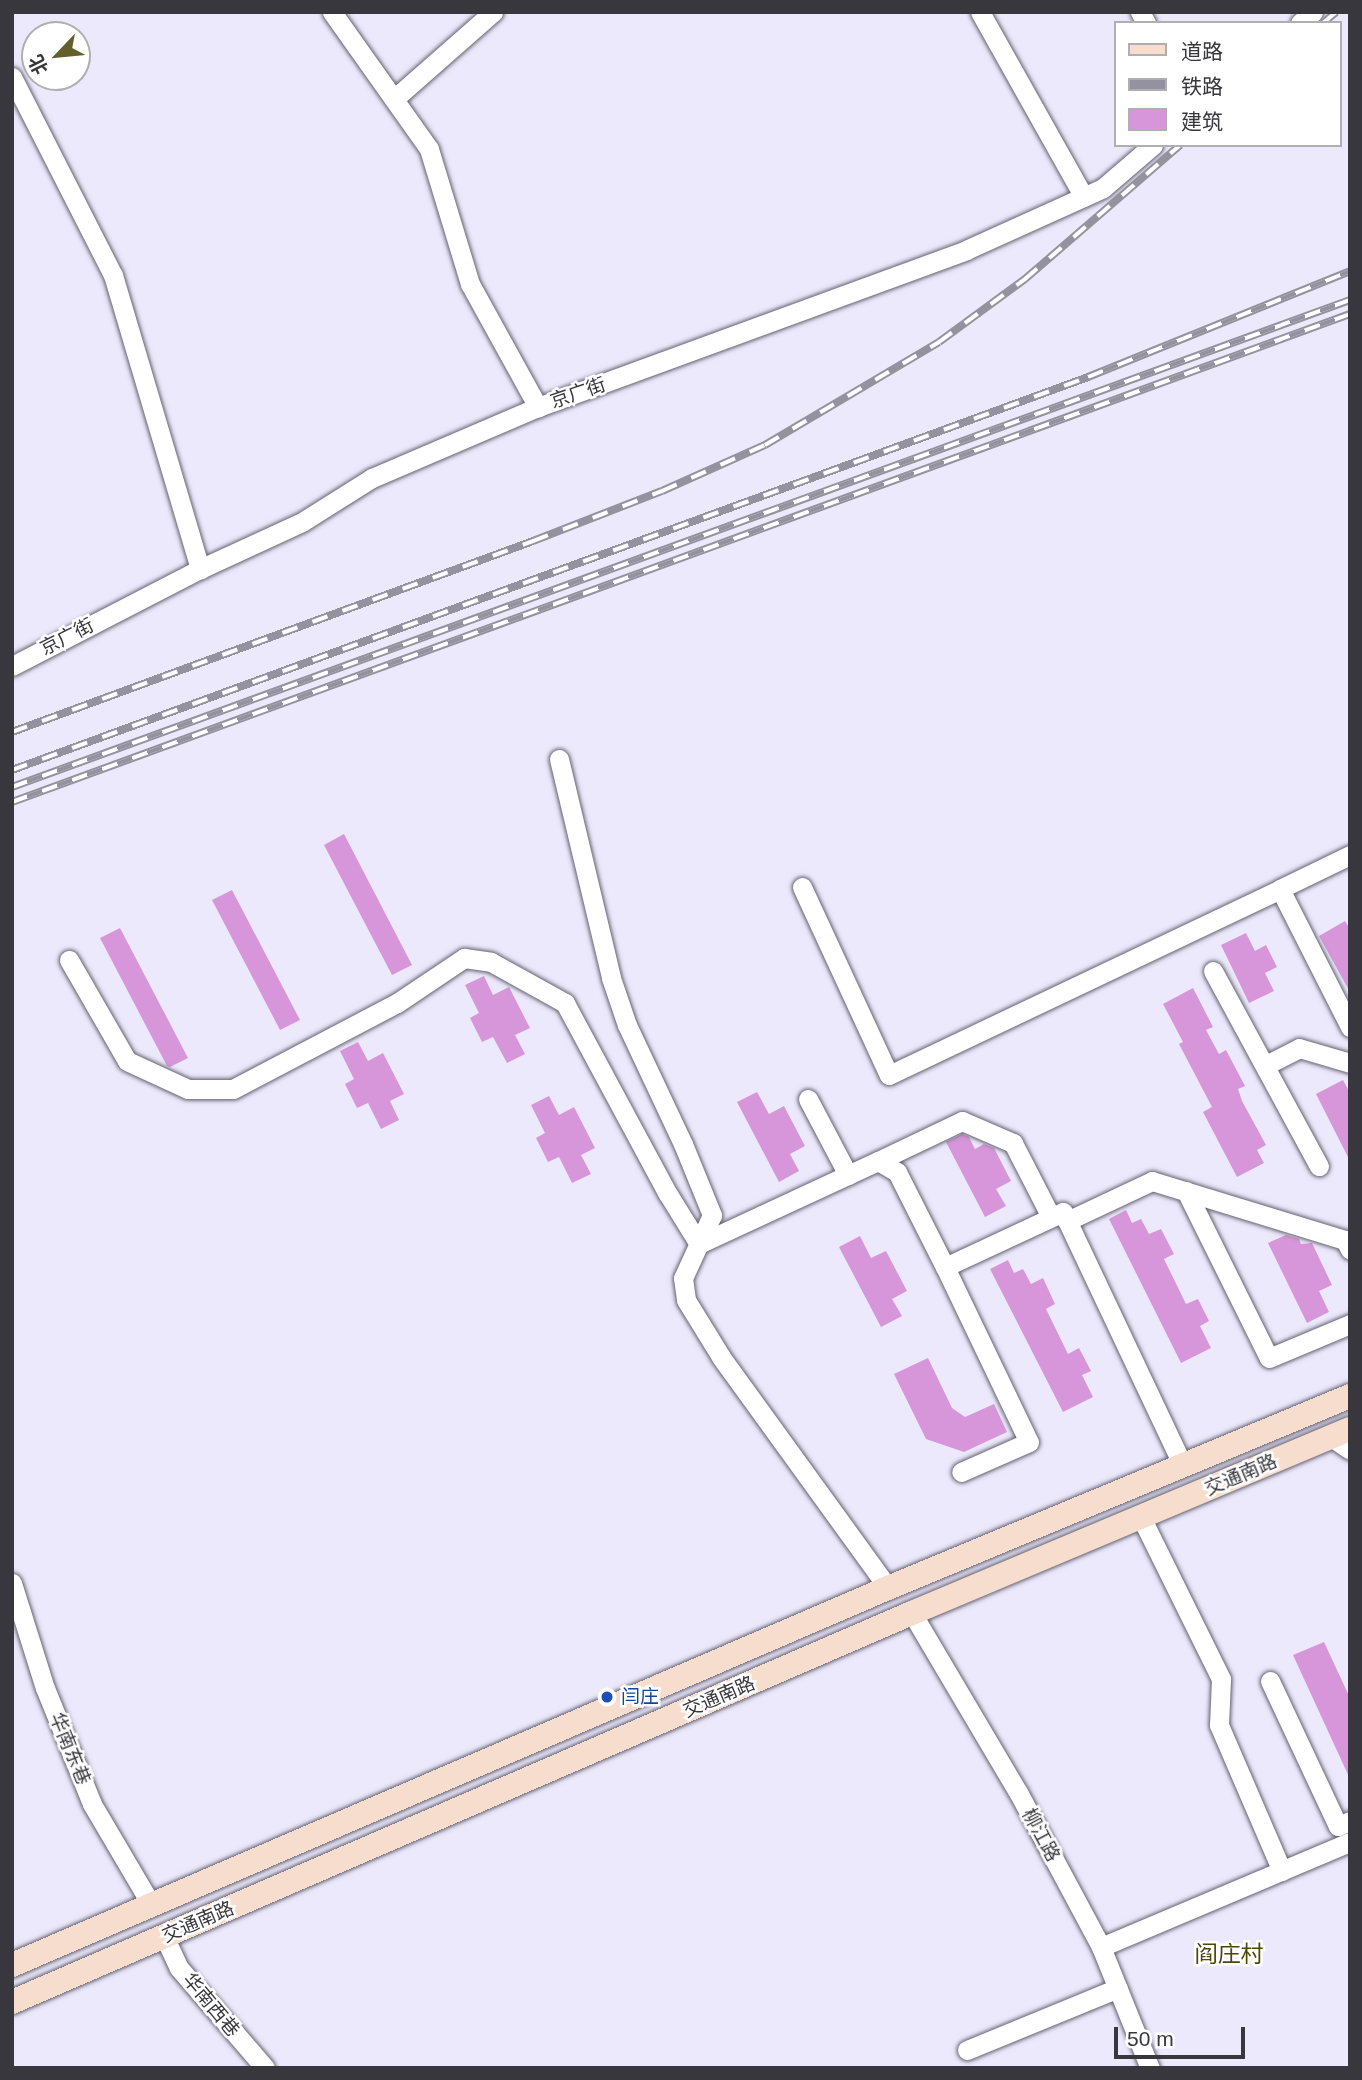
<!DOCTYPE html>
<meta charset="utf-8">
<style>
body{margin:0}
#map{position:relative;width:1362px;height:2080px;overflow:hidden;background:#ebe9fb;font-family:Helvetica,"Noto Sans SC",sans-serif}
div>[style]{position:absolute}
.building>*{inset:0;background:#d796da}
.roads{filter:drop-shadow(0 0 2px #646271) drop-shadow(0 0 2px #646271)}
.minor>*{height:19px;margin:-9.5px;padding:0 9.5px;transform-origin:9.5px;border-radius:9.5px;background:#fff}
.major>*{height:24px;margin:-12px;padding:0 12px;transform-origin:12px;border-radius:12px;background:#f7ddcd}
.rail>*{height:8px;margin-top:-4px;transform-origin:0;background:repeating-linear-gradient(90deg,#fff 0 16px,#94929f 0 32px);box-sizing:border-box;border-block:2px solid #94929f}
.dots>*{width:19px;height:19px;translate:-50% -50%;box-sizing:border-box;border:4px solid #fff;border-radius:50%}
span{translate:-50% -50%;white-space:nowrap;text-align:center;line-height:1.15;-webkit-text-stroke:5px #fff;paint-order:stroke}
.street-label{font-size:19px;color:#38373e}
.transit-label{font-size:19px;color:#164399}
.left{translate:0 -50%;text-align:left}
.quarter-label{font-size:23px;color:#4b4705}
.frame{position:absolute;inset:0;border:14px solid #38373e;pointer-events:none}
.legend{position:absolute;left:1114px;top:21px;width:228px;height:126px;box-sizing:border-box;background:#fff;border:2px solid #afafb2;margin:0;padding:9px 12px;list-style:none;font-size:21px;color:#38373e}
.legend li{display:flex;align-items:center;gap:14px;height:35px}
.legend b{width:35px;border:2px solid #afafb2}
.north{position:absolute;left:21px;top:21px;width:70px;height:70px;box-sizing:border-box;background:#fff;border:2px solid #afafb2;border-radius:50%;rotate:244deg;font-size:19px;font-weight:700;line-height:28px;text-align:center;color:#38373e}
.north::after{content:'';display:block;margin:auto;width:24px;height:32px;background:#625f2b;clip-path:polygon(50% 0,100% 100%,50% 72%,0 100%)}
.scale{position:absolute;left:1114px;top:2027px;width:131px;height:32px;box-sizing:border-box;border:4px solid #38373e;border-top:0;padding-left:9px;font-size:21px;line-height:24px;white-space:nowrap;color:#38373e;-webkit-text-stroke:5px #fff;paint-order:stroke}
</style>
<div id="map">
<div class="building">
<div style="clip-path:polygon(344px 834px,412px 965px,392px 975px,324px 845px)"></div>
<div style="clip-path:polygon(232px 890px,300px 1020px,280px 1030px,212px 900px)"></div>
<div style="clip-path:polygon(1345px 921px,1350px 929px,1350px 992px,1319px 936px)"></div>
<div style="clip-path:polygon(120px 928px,188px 1058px,170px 1067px,167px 1066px,100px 938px)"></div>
<div style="clip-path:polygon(1246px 933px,1255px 951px,1266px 945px,1277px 967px,1265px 973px,1274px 991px,1249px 1003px,1221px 945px)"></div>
<div style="clip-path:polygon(484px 976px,493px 995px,509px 987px,530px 1028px,515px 1035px,525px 1054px,507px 1063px,493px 1037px,482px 1042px,470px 1018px,479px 1013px,465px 985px)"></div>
<div style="clip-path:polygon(1193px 988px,1213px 1027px,1206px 1030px,1219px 1054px,1226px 1050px,1245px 1086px,1238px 1089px,1242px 1101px,1266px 1145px,1257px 1150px,1264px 1163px,1237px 1177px,1203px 1112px,1212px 1107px,1179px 1044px,1183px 1042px,1163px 1004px)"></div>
<div style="clip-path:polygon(358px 1042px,368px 1061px,383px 1053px,404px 1094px,390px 1101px,399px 1120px,381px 1129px,368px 1103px,357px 1108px,345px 1084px,354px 1079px,340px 1051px)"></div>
<div style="clip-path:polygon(1343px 1080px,1350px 1093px,1350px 1161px,1316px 1094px)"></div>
<div style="clip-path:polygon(757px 1092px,769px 1114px,784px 1106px,805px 1146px,790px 1154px,799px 1171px,779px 1182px,737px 1102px)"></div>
<div style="clip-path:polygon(549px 1096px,559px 1115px,574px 1107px,595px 1148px,581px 1155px,591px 1174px,572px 1183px,559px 1157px,548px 1162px,536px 1138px,545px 1133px,531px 1105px)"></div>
<div style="clip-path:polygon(962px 1134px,969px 1137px,975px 1149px,984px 1144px,994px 1148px,1011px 1181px,996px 1189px,1006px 1206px,985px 1217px,946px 1142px)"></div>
<div style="clip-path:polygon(1126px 1210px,1132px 1223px,1141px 1219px,1149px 1234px,1161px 1229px,1174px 1254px,1164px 1259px,1186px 1304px,1198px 1299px,1209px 1321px,1200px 1326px,1211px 1348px,1181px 1363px,1109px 1219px)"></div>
<div style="clip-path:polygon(1286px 1235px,1299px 1239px,1301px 1244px,1312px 1243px,1332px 1285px,1319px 1291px,1329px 1312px,1307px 1323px,1268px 1243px)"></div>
<div style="clip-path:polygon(860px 1236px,871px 1258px,886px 1251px,907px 1291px,892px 1299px,902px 1316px,881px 1327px,839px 1247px)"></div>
<div style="clip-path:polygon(1008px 1260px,1014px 1273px,1023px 1269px,1031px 1284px,1043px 1278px,1055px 1304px,1046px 1309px,1068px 1354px,1079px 1348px,1091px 1371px,1082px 1375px,1093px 1397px,1063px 1412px,990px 1269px)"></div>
<div style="clip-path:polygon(928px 1358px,952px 1408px,965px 1417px,994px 1404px,1007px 1432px,964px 1452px,926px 1439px,894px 1374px)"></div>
<div style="clip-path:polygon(1324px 1642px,1350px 1698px,1350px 1779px,1293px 1655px)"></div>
</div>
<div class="roads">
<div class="minor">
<div style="left:332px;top:12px;width:168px;rotate:54.7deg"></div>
<div style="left:429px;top:149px;width:141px;rotate:73.1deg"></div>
<div style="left:470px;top:284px;width:141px;rotate:61.1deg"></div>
<div style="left:980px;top:12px;width:212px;rotate:60.7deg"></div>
<div style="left:1140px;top:12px;width:13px;rotate:61deg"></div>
<div style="left:1300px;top:23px;width:17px;rotate:-40deg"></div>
<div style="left:12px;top:77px;width:222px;rotate:63deg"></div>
<div style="left:113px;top:275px;width:307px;rotate:73.5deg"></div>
<div style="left:394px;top:99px;width:132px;rotate:-41.3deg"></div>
<div style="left:12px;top:666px;width:212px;rotate:-27.3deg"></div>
<div style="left:200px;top:569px;width:112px;rotate:-24.7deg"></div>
<div style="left:302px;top:522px;width:83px;rotate:-32.2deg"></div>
<div style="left:372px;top:478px;width:181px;rotate:-23.2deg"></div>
<div style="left:538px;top:407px;width:456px;rotate:-20.1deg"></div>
<div style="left:966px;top:250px;width:150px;rotate:-24.3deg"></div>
<div style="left:1103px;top:188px;width:66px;rotate:-40.7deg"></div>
<div style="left:559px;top:759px;width:225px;rotate:76.6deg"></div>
<div style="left:611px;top:978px;width:50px;rotate:71.2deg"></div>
<div style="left:627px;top:1025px;width:132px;rotate:64.8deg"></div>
<div style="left:683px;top:1144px;width:77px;rotate:67.8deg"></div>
<div style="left:712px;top:1215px;width:69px;rotate:114.7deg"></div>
<div style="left:683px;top:1278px;width:22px;rotate:82deg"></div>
<div style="left:686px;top:1300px;width:67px;rotate:58.4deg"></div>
<div style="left:721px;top:1357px;width:285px;rotate:54.1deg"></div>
<div style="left:1350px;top:855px;width:78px;rotate:154.1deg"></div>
<div style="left:1280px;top:889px;width:155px;rotate:63.1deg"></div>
<div style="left:802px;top:887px;width:207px;rotate:65.2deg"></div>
<div style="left:889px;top:1075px;width:433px;rotate:-25.4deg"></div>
<div style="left:69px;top:960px;width:116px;rotate:60.1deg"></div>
<div style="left:127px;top:1061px;width:67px;rotate:24.7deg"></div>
<div style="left:188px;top:1089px;width:45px"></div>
<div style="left:233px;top:1089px;width:185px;rotate:-27.7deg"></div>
<div style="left:397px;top:1003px;width:81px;rotate:-33.9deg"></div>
<div style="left:464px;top:958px;width:27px;rotate:8deg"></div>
<div style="left:491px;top:962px;width:85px;rotate:29deg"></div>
<div style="left:565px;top:1003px;width:217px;rotate:61.7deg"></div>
<div style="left:668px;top:1194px;width:59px;rotate:58.2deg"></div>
<div style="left:699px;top:1244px;width:197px;rotate:-24.9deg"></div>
<div style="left:878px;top:1161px;width:22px;rotate:30deg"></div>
<div style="left:897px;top:1172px;width:106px;rotate:63.2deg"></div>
<div style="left:945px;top:1267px;width:130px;rotate:-25deg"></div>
<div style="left:1063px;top:1212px;width:281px;rotate:64.7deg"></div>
<div style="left:1213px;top:971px;width:222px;rotate:61.5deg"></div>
<div style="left:1266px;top:1065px;width:37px;rotate:-27deg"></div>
<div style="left:1299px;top:1048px;width:53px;rotate:16.4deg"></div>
<div style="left:808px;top:1099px;width:86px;rotate:62.2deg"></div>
<div style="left:878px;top:1161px;width:93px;rotate:-25.5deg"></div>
<div style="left:962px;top:1121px;width:56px;rotate:23.3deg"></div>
<div style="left:1013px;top:1143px;width:83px;rotate:62.8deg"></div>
<div style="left:1186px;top:1191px;width:186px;rotate:63.6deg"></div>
<div style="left:1269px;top:1358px;width:88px;rotate:-22.8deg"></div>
<div style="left:1067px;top:1221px;width:94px;rotate:-25.2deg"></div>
<div style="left:1152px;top:1181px;width:202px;rotate:17deg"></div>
<div style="left:1345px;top:1240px;width:11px;rotate:63deg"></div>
<div style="left:945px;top:1267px;width:194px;rotate:64.4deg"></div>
<div style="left:1029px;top:1442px;width:74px;rotate:156.2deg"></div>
<div style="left:1331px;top:1437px;width:23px;rotate:34deg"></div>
<div style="left:1141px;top:1517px;width:181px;rotate:63.7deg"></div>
<div style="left:1221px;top:1679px;width:46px;rotate:92.5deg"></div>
<div style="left:1219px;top:1725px;width:159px;rotate:66.7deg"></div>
<div style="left:12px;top:1583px;width:110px;rotate:72.6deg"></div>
<div style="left:45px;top:1688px;width:125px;rotate:67.9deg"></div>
<div style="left:92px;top:1804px;width:116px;rotate:59.5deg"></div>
<div style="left:912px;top:1613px;width:208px;rotate:59.4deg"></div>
<div style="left:1018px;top:1792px;width:176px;rotate:61.8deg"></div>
<div style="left:1101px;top:1947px;width:131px;rotate:68deg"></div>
<div style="left:1270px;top:1681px;width:160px;rotate:64.9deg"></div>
<div style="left:1338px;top:1826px;width:13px;rotate:-23deg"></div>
<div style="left:164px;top:1936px;width:35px;rotate:65deg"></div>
<div style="left:179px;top:1968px;width:132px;rotate:49.3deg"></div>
<div style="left:1101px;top:1947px;width:270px;rotate:-22.9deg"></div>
<div style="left:967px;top:2050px;width:163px;rotate:-22.3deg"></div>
</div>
<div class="major">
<div style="left:12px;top:1965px;width:954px;rotate:-23.29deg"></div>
<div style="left:888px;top:1588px;width:500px;rotate:-22.57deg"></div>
<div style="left:12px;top:2002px;width:980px;rotate:-23.38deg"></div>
<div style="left:912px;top:1613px;width:475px;rotate:-22.8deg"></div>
</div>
</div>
<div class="rail">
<div style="left:1323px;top:23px;width:17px;rotate:-40deg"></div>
<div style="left:12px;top:732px;width:555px;rotate:-20.13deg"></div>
<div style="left:533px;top:541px;width:138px;rotate:-21.2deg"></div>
<div style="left:662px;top:491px;width:113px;rotate:-24.1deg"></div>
<div style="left:765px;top:445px;width:202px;rotate:-30.6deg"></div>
<div style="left:939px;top:342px;width:107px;rotate:-36.2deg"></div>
<div style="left:1025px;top:279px;width:205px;rotate:-40.8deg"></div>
<div style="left:12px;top:770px;width:1146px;rotate:-20.06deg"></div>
<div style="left:1088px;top:377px;width:283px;rotate:-22deg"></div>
<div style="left:12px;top:787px;width:1424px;rotate:-20deg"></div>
<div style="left:12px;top:802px;width:1424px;rotate:-20.04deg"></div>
</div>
<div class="dots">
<div style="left:607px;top:1697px;background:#1a4fb4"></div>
</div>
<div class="street-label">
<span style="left:578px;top:393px;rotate:-19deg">京广街</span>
<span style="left:67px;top:637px;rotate:-27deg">京广街</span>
<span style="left:1241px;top:1475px;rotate:-23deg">交通南路</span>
<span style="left:719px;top:1697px;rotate:-23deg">交通南路</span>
<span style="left:70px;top:1749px;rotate:68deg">华南东巷</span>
<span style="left:1041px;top:1835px;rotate:62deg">柳江路</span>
<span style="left:198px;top:1922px;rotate:-23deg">交通南路</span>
<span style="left:211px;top:2005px;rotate:50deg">华南西巷</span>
</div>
<div class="transit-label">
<span class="left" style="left:621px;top:1697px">闫庄</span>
</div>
<div class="quarter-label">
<span style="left:1229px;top:1954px">阎庄村</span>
</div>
<div class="frame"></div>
<ul class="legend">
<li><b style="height:9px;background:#f7ddcd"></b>道路</li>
<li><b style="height:9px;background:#94929f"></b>铁路</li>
<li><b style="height:19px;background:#d796da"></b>建筑</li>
</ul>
<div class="north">北</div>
<div class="scale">50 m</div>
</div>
